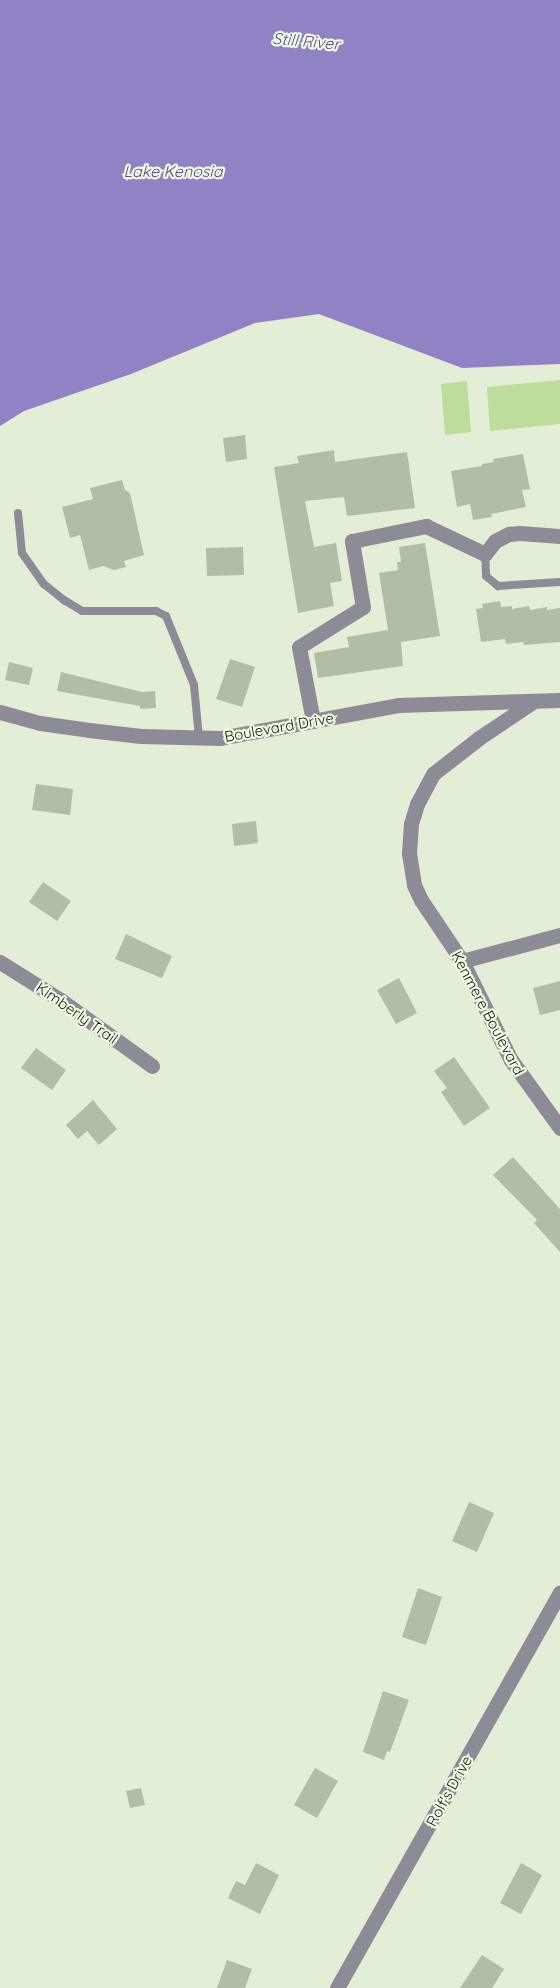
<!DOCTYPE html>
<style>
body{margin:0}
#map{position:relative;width:560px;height:1988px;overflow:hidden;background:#e2eed6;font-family:Quicksand,sans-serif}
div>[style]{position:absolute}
.green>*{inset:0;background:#bdde9b}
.water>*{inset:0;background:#9082c4}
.building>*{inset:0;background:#b2bda6}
.service>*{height:8px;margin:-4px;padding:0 4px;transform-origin:4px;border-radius:4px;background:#8d8b95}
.minor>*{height:15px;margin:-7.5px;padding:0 7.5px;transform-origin:7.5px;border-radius:7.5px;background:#8d8b95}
span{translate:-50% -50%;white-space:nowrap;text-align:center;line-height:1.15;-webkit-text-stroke:4.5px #effbe3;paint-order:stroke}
.street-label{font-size:15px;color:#171c13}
.water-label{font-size:16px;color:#5c4697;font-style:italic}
</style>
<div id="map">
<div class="green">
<div style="clip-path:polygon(560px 380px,560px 424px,490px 431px,487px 387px)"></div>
<div style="clip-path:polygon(467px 381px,471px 432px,445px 435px,441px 384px)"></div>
</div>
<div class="water">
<div style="clip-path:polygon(0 0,560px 0,560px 364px,462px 368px,319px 314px,255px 323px,131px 374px,24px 411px,0 426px)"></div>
</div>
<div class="building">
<div style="clip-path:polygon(245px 435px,247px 459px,226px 462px,223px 438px)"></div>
<div style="clip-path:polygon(334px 450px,335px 462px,407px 452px,415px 508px,347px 516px,344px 497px,305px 501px,314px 547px,336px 543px,342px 581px,330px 583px,334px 606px,298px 613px,274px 467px,299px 463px,297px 456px)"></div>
<div style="clip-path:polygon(523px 454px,530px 489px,522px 490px,526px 507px,491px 514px,492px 517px,473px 520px,470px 504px,457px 507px,451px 471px,482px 466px,482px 464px,494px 462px,493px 459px)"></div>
<div style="clip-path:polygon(122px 480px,125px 490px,130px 493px,144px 555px,124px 561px,126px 567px,114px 570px,103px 566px,89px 570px,80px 535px,70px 538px,62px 507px,93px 499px,90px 488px)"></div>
<div style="clip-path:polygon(425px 543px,440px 636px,401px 642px,403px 666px,318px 678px,314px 653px,349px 647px,347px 637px,388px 630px,379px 573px,398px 570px,397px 562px,401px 562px,399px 547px)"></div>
<div style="clip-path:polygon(243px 547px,244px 575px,207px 576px,206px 548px)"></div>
<div style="clip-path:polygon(500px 601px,501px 607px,512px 606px,512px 609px,529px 606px,530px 610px,547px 607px,547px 610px,560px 608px,560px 642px,524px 645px,523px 642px,506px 644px,505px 639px,481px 642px,476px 609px,483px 608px,482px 604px)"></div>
<div style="clip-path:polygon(230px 659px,255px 667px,242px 707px,216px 699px)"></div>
<div style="clip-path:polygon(9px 662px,33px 668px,29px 685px,5px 680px)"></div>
<div style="clip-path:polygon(61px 672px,142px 692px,155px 691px,156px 708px,140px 709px,140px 706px,57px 691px)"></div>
<div style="clip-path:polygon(36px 784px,73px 789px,70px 815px,32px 810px)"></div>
<div style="clip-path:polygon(256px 821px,258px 843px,234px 846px,232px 824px)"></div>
<div style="clip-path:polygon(43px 882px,71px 901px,57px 921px,29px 902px)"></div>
<div style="clip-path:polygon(126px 934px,172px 956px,162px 978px,115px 959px)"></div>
<div style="clip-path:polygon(399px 978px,417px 1013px,396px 1024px,377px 990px)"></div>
<div style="clip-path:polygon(560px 981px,560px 1010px,540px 1015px,533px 988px)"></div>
<div style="clip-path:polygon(36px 1048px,66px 1070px,52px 1090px,21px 1068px)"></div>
<div style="clip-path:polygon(454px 1057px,490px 1108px,464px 1126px,441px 1092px,447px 1088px,434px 1071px)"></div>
<div style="clip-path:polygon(93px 1100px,117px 1129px,99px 1145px,87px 1131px,78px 1139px,66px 1125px)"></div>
<div style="clip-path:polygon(513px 1157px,560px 1209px,560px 1252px,534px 1223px,537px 1220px,493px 1175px)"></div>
<div style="clip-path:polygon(469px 1502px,494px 1513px,477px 1552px,452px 1541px)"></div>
<div style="clip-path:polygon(418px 1588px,442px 1597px,426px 1645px,402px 1637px)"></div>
<div style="clip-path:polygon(383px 1691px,409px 1700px,390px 1752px,387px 1751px,384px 1760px,363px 1752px)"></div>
<div style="clip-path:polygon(315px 1768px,338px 1781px,317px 1818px,294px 1805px)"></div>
<div style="clip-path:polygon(141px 1788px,145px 1805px,130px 1808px,126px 1791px)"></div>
<div style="clip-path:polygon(256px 1863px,279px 1875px,260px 1914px,228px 1898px,236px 1881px,245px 1885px)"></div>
<div style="clip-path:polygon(521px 1863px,542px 1875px,521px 1914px,500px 1903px)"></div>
<div style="clip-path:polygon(482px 1955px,504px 1969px,492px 1988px,460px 1988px)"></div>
<div style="clip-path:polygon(227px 1960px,252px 1969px,245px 1988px,217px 1988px)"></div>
</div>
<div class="service">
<div style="left:18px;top:513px;width:40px;rotate:84.3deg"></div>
<div style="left:22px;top:553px;width:38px;rotate:55deg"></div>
<div style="left:44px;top:584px;width:26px;rotate:39deg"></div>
<div style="left:64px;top:600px;width:21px;rotate:31deg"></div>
<div style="left:82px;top:611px;width:74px"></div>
<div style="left:156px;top:611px;width:11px;rotate:27deg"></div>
<div style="left:166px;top:616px;width:74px;rotate:67.9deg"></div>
<div style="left:194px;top:685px;width:53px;rotate:84.6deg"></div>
<div style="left:485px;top:554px;width:22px;rotate:87deg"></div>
<div style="left:486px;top:576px;width:16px;rotate:40deg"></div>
<div style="left:498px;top:586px;width:62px;rotate:-3.7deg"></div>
</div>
<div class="minor">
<div style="left:534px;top:701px;width:66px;rotate:146.1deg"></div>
<div style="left:479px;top:738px;width:58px;rotate:142deg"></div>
<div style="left:433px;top:774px;width:34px;rotate:118deg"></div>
<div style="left:417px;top:804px;width:21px;rotate:107deg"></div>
<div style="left:411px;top:824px;width:29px;rotate:94deg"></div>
<div style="left:409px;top:853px;width:32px;rotate:81deg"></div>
<div style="left:414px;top:885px;width:17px;rotate:65deg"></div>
<div style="left:421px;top:900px;width:73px;rotate:56.1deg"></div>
<div style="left:462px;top:961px;width:110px;rotate:63.7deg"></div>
<div style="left:511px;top:1060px;width:84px;rotate:54.2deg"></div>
<div style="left:0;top:712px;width:41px;rotate:15.4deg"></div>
<div style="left:40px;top:723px;width:49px;rotate:8.1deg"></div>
<div style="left:89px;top:730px;width:52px;rotate:6.6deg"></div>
<div style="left:141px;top:736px;width:79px;rotate:1.5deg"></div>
<div style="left:220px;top:738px;width:181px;rotate:-10.5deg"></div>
<div style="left:398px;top:705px;width:162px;rotate:-1.8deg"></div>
<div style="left:313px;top:721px;width:75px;rotate:-100.7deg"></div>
<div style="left:299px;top:647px;width:75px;rotate:-32deg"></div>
<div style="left:363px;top:607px;width:67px;rotate:-99.5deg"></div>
<div style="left:352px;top:541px;width:76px;rotate:-11.5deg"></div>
<div style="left:426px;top:526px;width:65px;rotate:25.4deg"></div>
<div style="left:485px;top:554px;width:16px;rotate:-52deg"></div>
<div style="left:495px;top:541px;width:16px;rotate:-27deg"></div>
<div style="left:509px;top:534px;width:11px;rotate:-5deg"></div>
<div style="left:520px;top:533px;width:40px;rotate:4.3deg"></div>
<div style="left:462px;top:961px;width:101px;rotate:-14.9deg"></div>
<div style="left:0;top:962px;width:73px;rotate:32.2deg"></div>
<div style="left:62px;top:1001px;width:111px;rotate:35.8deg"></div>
<div style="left:337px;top:1988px;width:454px;rotate:-60.6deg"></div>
</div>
<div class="street-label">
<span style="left:279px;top:727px;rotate:-10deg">Boulevard Drive</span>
<span style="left:77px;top:1013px;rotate:35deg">Kimberly Trail</span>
<span style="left:488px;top:1013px;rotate:62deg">Kenmere Boulevard</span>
<span style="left:449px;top:1791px;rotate:-61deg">Rolf's Drive</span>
</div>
<div class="water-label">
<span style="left:306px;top:41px;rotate:5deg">Still River</span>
<span style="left:173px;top:171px">Lake Kenosia</span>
</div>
</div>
